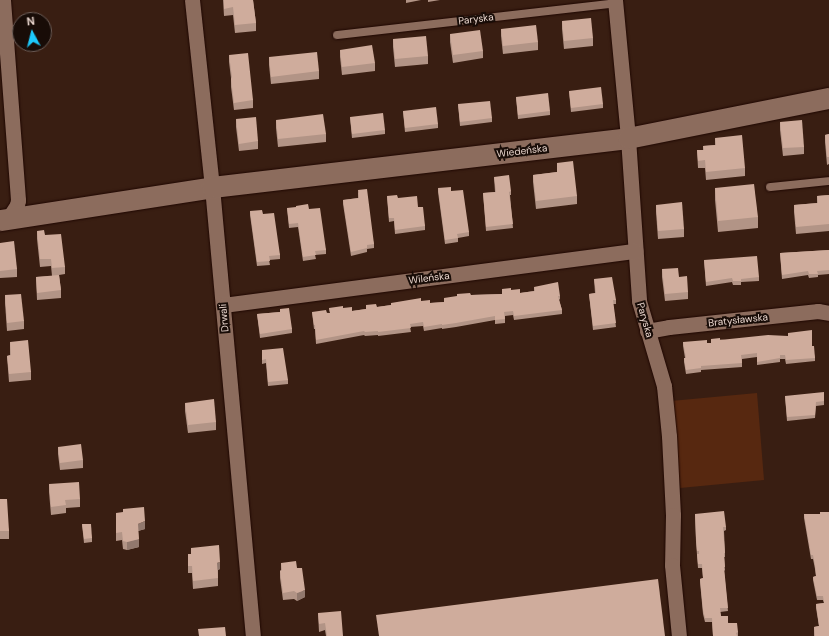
<!DOCTYPE html>
<meta charset="utf-8">
<style>
body{margin:0}
#map{position:relative;width:829px;height:636px;overflow:hidden;background:#391e12;font-family:"DM Sans",sans-serif}
div>[style]{position:absolute}
.green>*{inset:0;background:#572810}
.roads{filter:drop-shadow(0 0 1px #1f0700) drop-shadow(0 0 1px #1f0700)}
.lane>*{height:8px;margin:-4px;padding:0 4px;transform-origin:4px;border-radius:4px;background:#8c6c5d}
.street>*{height:15px;margin:-7.5px;padding:0 7.5px;transform-origin:7.5px;border-radius:7.5px;background:#8c6c5d}
.secondary>*{height:21px;margin:-10.5px;padding:0 10.5px;transform-origin:10.5px;border-radius:10.5px;background:#8c6c5d}
.wall>*{inset:0;background:#b29486}
.shaded-wall>*{inset:0;background:#91786d}
.building>*{inset:0;background:#cfac9c}
span{translate:-50% -50%;white-space:nowrap;text-align:center;line-height:1.15;-webkit-text-stroke:4px #180c07;paint-order:stroke}
.street-label{font-size:10px;color:#e9d6ce}
.north{position:absolute;left:12px;top:12px;width:40px;height:40px;box-sizing:border-box;background:#180c07;border:1px solid #6c5d57;border-radius:50%;rotate:353deg;font-size:11px;font-weight:700;line-height:16px;text-align:center;color:#e9d6ce}
.north::after{content:'';display:block;margin:auto;width:14px;height:18px;background:#1dc9fc;clip-path:polygon(50% 0,100% 100%,50% 72%,0 100%)}
</style>
<div id="map">
<div class="green">
<div style="clip-path:polygon(757px 393px,764px 480px,680px 488px,671px 401px)"></div>
</div>
<div class="roads">
<div class="lane">
<div style="left:337px;top:35px;width:281px;rotate:-6.5deg"></div>
<div style="left:770px;top:187px;width:59px;rotate:-5.8deg"></div>
</div>
<div class="street">
<div style="left:3px;top:0;width:201px;rotate:85.7deg"></div>
<div style="left:18px;top:200px;width:5px;rotate:101deg"></div>
<div style="left:17px;top:205px;width:17px;rotate:123deg"></div>
<div style="left:192px;top:0;width:188px;rotate:83.9deg"></div>
<div style="left:212px;top:187px;width:451px;rotate:84.8deg"></div>
<div style="left:615px;top:0;width:139px;rotate:84.6deg"></div>
<div style="left:628px;top:138px;width:163px;rotate:86.1deg"></div>
<div style="left:639px;top:301px;width:89px;rotate:73.6deg"></div>
<div style="left:664px;top:386px;width:50px;rotate:84.3deg"></div>
<div style="left:669px;top:436px;width:79px;rotate:87.1deg"></div>
<div style="left:673px;top:515px;width:50px;rotate:91.1deg"></div>
<div style="left:672px;top:565px;width:71px;rotate:84.4deg"></div>
<div style="left:223px;top:305px;width:416px;rotate:-7.5deg"></div>
<div style="left:647px;top:331px;width:22px;rotate:-10deg"></div>
<div style="left:669px;top:327px;width:150px;rotate:-6.1deg"></div>
<div style="left:818px;top:311px;width:11px;rotate:10deg"></div>
</div>
<div class="secondary">
<div style="left:0;top:220px;width:215px;rotate:-8.8deg"></div>
<div style="left:212px;top:187px;width:419px;rotate:-6.7deg"></div>
<div style="left:628px;top:138px;width:205px;rotate:-11.3deg"></div>
</div>
</div>
<div class="wall">
<div style="clip-path:polygon(223px 0,253px 0,256px 23px,256px 31px,235px 33px,233px 15px,224px 16px)"></div>
<div style="clip-path:polygon(406px 0,421px 0,406px 3px)"></div>
<div style="clip-path:polygon(428px 0,440px 0,428px 2px)"></div>
<div style="clip-path:polygon(562px 21px,593px 38px,593px 46px,564px 49px,562px 29px)"></div>
<div style="clip-path:polygon(501px 29px,538px 42px,538px 50px,503px 54px,501px 36px)"></div>
<div style="clip-path:polygon(450px 34px,483px 51px,483px 58px,453px 63px,450px 42px)"></div>
<div style="clip-path:polygon(393px 39px,428px 56px,428px 64px,395px 67px,393px 47px)"></div>
<div style="clip-path:polygon(340px 50px,375px 63px,375px 71px,342px 75px,340px 57px)"></div>
<div style="clip-path:polygon(229px 55px,253px 100px,253px 108px,234px 110px,231px 87px,231px 78px,229px 62px)"></div>
<div style="clip-path:polygon(269px 57px,319px 71px,319px 79px,271px 84px,269px 65px)"></div>
<div style="clip-path:polygon(569px 91px,603px 104px,603px 108px,571px 112px)"></div>
<div style="clip-path:polygon(516px 97px,550px 111px,550px 115px,518px 119px)"></div>
<div style="clip-path:polygon(458px 104px,492px 118px,492px 122px,460px 126px)"></div>
<div style="clip-path:polygon(403px 111px,438px 124px,438px 128px,405px 132px)"></div>
<div style="clip-path:polygon(350px 117px,385px 130px,385px 134px,352px 138px)"></div>
<div style="clip-path:polygon(236px 119px,258px 141px,258px 149px,239px 151px,236px 127px)"></div>
<div style="clip-path:polygon(276px 120px,326px 134px,326px 142px,278px 147px,276px 128px)"></div>
<div style="clip-path:polygon(780px 122px,804px 147px,804px 154px,783px 156px,780px 130px)"></div>
<div style="clip-path:polygon(829px 134px,829px 164px,827px 165px,825px 142px,825px 135px)"></div>
<div style="clip-path:polygon(715px 138px,745px 168px,745px 176px,706px 180px,705px 168px,698px 168px,697px 150px,703px 150px,703px 146px,715px 145px)"></div>
<div style="clip-path:polygon(557px 163px,577px 196px,577px 204px,536px 209px,533px 182px,533px 175px,557px 172px)"></div>
<div style="clip-path:polygon(494px 177px,511px 191px,511px 195px,510px 195px,513px 228px,486px 231px,483px 193px,495px 192px)"></div>
<div style="clip-path:polygon(438px 188px,469px 232px,469px 236px,458px 238px,458px 242px,445px 244px,438px 192px)"></div>
<div style="clip-path:polygon(715px 188px,758px 217px,758px 228px,718px 232px,715px 200px)"></div>
<div style="clip-path:polygon(358px 190px,374px 244px,374px 248px,367px 249px,367px 252px,351px 256px,343px 204px,343px 200px,358px 198px)"></div>
<div style="clip-path:polygon(829px 195px,829px 231px,796px 234px,794px 212px,794px 205px,817px 203px,817px 196px)"></div>
<div style="clip-path:polygon(387px 196px,398px 198px,418px 207px,425px 226px,425px 230px,395px 234px,394px 221px,389px 222px)"></div>
<div style="clip-path:polygon(656px 205px,684px 229px,684px 237px,658px 239px,656px 212px)"></div>
<div style="clip-path:polygon(287px 208px,309px 209px,326px 250px,326px 254px,315px 255px,316px 259px,303px 261px,298px 227px,289px 228px)"></div>
<div style="clip-path:polygon(250px 211px,263px 214px,280px 255px,280px 259px,269px 260px,270px 265px,257px 266px,250px 215px)"></div>
<div style="clip-path:polygon(37px 231px,45px 235px,65px 267px,65px 274px,59px 275px,61px 290px,61px 298px,37px 300px,36px 277px,52px 276px,51px 266px,40px 267px,37px 239px)"></div>
<div style="clip-path:polygon(0 243px,17px 269px,17px 277px,0 278px)"></div>
<div style="clip-path:polygon(829px 250px,829px 274px,818px 275px,818px 277px,809px 278px,808px 275px,782px 279px,780px 253px)"></div>
<div style="clip-path:polygon(704px 260px,759px 277px,759px 281px,741px 282px,741px 285px,733px 285px,732px 282px,706px 286px)"></div>
<div style="clip-path:polygon(662px 269px,679px 277px,688px 292px,688px 299px,665px 301px,662px 277px)"></div>
<div style="clip-path:polygon(594px 279px,616px 300px,616px 304px,613px 304px,616px 327px,593px 330px,589px 294px,595px 293px)"></div>
<div style="clip-path:polygon(534px 287px,560px 296px,560px 299px,559px 300px,562px 310px,562px 314px,514px 320px,513px 315px,505px 316px,505px 323px,495px 324px,495px 320px,456px 327px,442px 329px,442px 328px,424px 331px,423px 326px,410px 327px,411px 332px,378px 336px,378px 335px,365px 336px,364px 335px,316px 344px,315px 329px,314px 329px,312px 312px,330px 313px,329px 308px,343px 308px,352px 311px,366px 309px,366px 305px,377px 307px,421px 301px,430px 303px,444px 302px,471px 295px,502px 294px,502px 289px,511px 290px,520px 293px,534px 291px)"></div>
<div style="clip-path:polygon(5px 295px,24px 321px,24px 329px,7px 331px,5px 303px)"></div>
<div style="clip-path:polygon(280px 309px,292px 329px,292px 333px,260px 338px,257px 314px,280px 312px)"></div>
<div style="clip-path:polygon(711px 339px,812px 346px,815px 358px,815px 361px,786px 364px,785px 359px,780px 359px,780px 362px,757px 365px,757px 357px,742px 359px,742px 367px,701px 370px,701px 372px,686px 374px,684px 362px,684px 358px,685px 358px,683px 346px,683px 342px,707px 343px,711px 343px)"></div>
<div style="clip-path:polygon(10px 342px,31px 372px,31px 380px,9px 382px,7px 356px,10px 355px)"></div>
<div style="clip-path:polygon(262px 350px,288px 380px,288px 384px,268px 386px,266px 363px,262px 364px)"></div>
<div style="clip-path:polygon(785px 396px,824px 401px,824px 405px,816px 406px,815px 418px,787px 421px)"></div>
<div style="clip-path:polygon(185px 403px,216px 422px,216px 430px,188px 433px,185px 411px)"></div>
<div style="clip-path:polygon(58px 447px,83px 460px,83px 468px,60px 470px,58px 454px)"></div>
<div style="clip-path:polygon(49px 484px,80px 499px,80px 507px,66px 508px,66px 513px,51px 515px,49px 492px)"></div>
<div style="clip-path:polygon(0 499px,9px 531px,9px 539px,0 539px)"></div>
<div style="clip-path:polygon(116px 513px,145px 529px,138px 531px,139px 547px,127px 550px,123px 549px,122px 540px,116px 541px)"></div>
<div style="clip-path:polygon(695px 514px,726px 527px,726px 530px,724px 531px,725px 553px,725px 557px,724px 557px,725px 570px,724px 571px,728px 611px,720px 612px,721px 616px,738px 632px,738px 636px,713px 636px,712px 622px,705px 622px,703px 614px,700px 582px,700px 579px,703px 578px,702px 568px,698px 568px,696px 542px)"></div>
<div style="clip-path:polygon(804px 514px,820px 514px,829px 636px,814px 636px,814px 627px,819px 626px,816px 608px,816px 604px,824px 603px,823px 600px,817px 600px,813px 580px,813px 577px,816px 576px,815px 569px,813px 559px,811px 559px,804px 518px)"></div>
<div style="clip-path:polygon(82px 524px,92px 538px,92px 542px,84px 543px)"></div>
<div style="clip-path:polygon(188px 554px,220px 569px,218px 570px,218px 586px,193px 589px,192px 573px,188px 573px)"></div>
<div style="clip-path:polygon(281px 563px,297px 568px,305px 597px,297px 601px,294px 599px,283px 600px,280px 578px,280px 571px,281px 570px)"></div>
<div style="clip-path:polygon(318px 613px,343px 636px,326px 636px,325px 630px,319px 632px)"></div>
</div>
<div class="shaded-wall">
<div style="clip-path:polygon(145px 521px,145px 529px,138px 531px,138px 524px)"></div>
<div style="clip-path:polygon(139px 539px,139px 547px,127px 550px,127px 542px)"></div>
<div style="clip-path:polygon(220px 562px,220px 569px,217px 570px,217px 563px)"></div>
<div style="clip-path:polygon(305px 590px,305px 597px,297px 601px,297px 593px)"></div>
</div>
<div class="building">
<div style="clip-path:polygon(224px 0,253px 0,256px 23px,235px 25px,233px 7px,224px 9px)"></div>
<div style="clip-path:polygon(591px 18px,593px 38px,564px 41px,562px 21px)"></div>
<div style="clip-path:polygon(536px 25px,538px 42px,503px 46px,501px 29px)"></div>
<div style="clip-path:polygon(480px 30px,483px 51px,453px 55px,450px 34px)"></div>
<div style="clip-path:polygon(426px 36px,428px 56px,395px 59px,393px 39px)"></div>
<div style="clip-path:polygon(372px 45px,375px 63px,342px 67px,340px 50px)"></div>
<div style="clip-path:polygon(317px 52px,319px 71px,271px 77px,269px 57px)"></div>
<div style="clip-path:polygon(248px 53px,253px 100px,234px 103px,231px 79px,232px 77px,229px 55px)"></div>
<div style="clip-path:polygon(601px 87px,603px 104px,571px 108px,569px 91px)"></div>
<div style="clip-path:polygon(548px 93px,550px 111px,518px 115px,516px 97px)"></div>
<div style="clip-path:polygon(490px 101px,492px 118px,460px 122px,458px 104px)"></div>
<div style="clip-path:polygon(436px 107px,438px 124px,405px 128px,403px 111px)"></div>
<div style="clip-path:polygon(383px 113px,385px 130px,352px 134px,350px 117px)"></div>
<div style="clip-path:polygon(323px 114px,326px 134px,278px 139px,276px 120px)"></div>
<div style="clip-path:polygon(256px 117px,258px 141px,239px 144px,236px 119px)"></div>
<div style="clip-path:polygon(802px 120px,804px 147px,783px 148px,780px 122px)"></div>
<div style="clip-path:polygon(829px 134px,829px 157px,827px 157px,825px 135px)"></div>
<div style="clip-path:polygon(742px 135px,745px 168px,706px 172px,705px 160px,698px 161px,697px 150px,704px 150px,703px 146px,716px 145px,715px 138px)"></div>
<div style="clip-path:polygon(573px 161px,577px 196px,536px 201px,533px 175px,557px 172px,557px 163px)"></div>
<div style="clip-path:polygon(509px 175px,511px 191px,509px 192px,513px 224px,486px 227px,483px 193px,496px 192px,494px 177px)"></div>
<div style="clip-path:polygon(754px 184px,758px 217px,718px 221px,715px 188px)"></div>
<div style="clip-path:polygon(451px 187px,451px 191px,463px 190px,469px 232px,457px 234px,458px 238px,445px 240px,438px 188px)"></div>
<div style="clip-path:polygon(367px 189px,374px 244px,367px 245px,367px 248px,351px 252px,343px 200px,359px 198px,358px 190px)"></div>
<div style="clip-path:polygon(397px 195px,398px 198px,417px 196px,418px 207px,423px 207px,425px 226px,395px 230px,394px 218px,389px 218px,387px 196px)"></div>
<div style="clip-path:polygon(829px 195px,829px 224px,796px 227px,794px 205px,818px 203px,817px 196px)"></div>
<div style="clip-path:polygon(682px 202px,684px 229px,658px 231px,656px 205px)"></div>
<div style="clip-path:polygon(308px 204px,309px 209px,320px 208px,326px 250px,315px 251px,316px 255px,303px 257px,298px 223px,289px 224px,287px 208px,296px 207px,296px 206px)"></div>
<div style="clip-path:polygon(262px 210px,263px 214px,274px 213px,280px 255px,269px 256px,270px 261px,257px 262px,250px 211px)"></div>
<div style="clip-path:polygon(44px 230px,45px 235px,61px 234px,65px 267px,52px 268px,51px 259px,40px 259px,37px 231px)"></div>
<div style="clip-path:polygon(14px 241px,17px 269px,0 271px,0 243px)"></div>
<div style="clip-path:polygon(829px 250px,829px 270px,817px 271px,818px 274px,809px 274px,808px 271px,782px 275px,780px 253px)"></div>
<div style="clip-path:polygon(757px 256px,759px 277px,741px 279px,741px 281px,733px 281px,732px 278px,706px 282px,704px 260px)"></div>
<div style="clip-path:polygon(678px 268px,679px 277px,687px 276px,688px 292px,665px 294px,662px 269px)"></div>
<div style="clip-path:polygon(59px 275px,61px 290px,37px 293px,36px 277px)"></div>
<div style="clip-path:polygon(612px 277px,616px 300px,613px 300px,616px 323px,593px 326px,589px 294px,596px 293px,594px 279px)"></div>
<div style="clip-path:polygon(558px 282px,560px 296px,558px 296px,562px 310px,514px 316px,513px 311px,504px 312px,505px 319px,495px 320px,495px 316px,456px 323px,442px 325px,442px 324px,424px 327px,423px 322px,410px 324px,411px 328px,378px 332px,378px 331px,365px 332px,364px 331px,316px 340px,315px 325px,314px 325px,312px 312px,326px 310px,327px 313px,330px 313px,329px 308px,343px 306px,343px 308px,352px 307px,352px 311px,366px 309px,366px 305px,376px 304px,377px 307px,391px 305px,391px 303px,421px 298px,421px 301px,430px 300px,430px 303px,444px 302px,444px 298px,457px 296px,457px 294px,470px 293px,471px 295px,502px 294px,502px 289px,511px 288px,511px 290px,520px 289px,520px 293px,535px 291px,534px 287px)"></div>
<div style="clip-path:polygon(21px 294px,24px 321px,7px 323px,5px 295px)"></div>
<div style="clip-path:polygon(289px 308px,292px 329px,260px 334px,257px 314px,280px 312px,280px 309px)"></div>
<div style="clip-path:polygon(812px 330px,812px 346px,814px 346px,815px 358px,786px 360px,785px 355px,780px 355px,780px 358px,757px 362px,757px 353px,741px 355px,742px 363px,701px 366px,701px 368px,686px 370px,684px 358px,686px 358px,683px 342px,707px 340px,707px 343px,711px 343px,711px 339px,720px 338px,720px 340px,768px 335px,788px 336px,788px 333px)"></div>
<div style="clip-path:polygon(28px 340px,31px 372px,9px 374px,7px 356px,11px 355px,10px 342px)"></div>
<div style="clip-path:polygon(283px 348px,288px 380px,268px 382px,266px 359px,262px 360px,262px 350px)"></div>
<div style="clip-path:polygon(824px 392px,824px 401px,816px 402px,815px 415px,787px 417px,785px 396px)"></div>
<div style="clip-path:polygon(214px 399px,216px 422px,188px 425px,185px 403px)"></div>
<div style="clip-path:polygon(81px 444px,83px 460px,60px 463px,58px 447px)"></div>
<div style="clip-path:polygon(79px 482px,80px 499px,65px 500px,66px 505px,51px 507px,49px 484px)"></div>
<div style="clip-path:polygon(0 499px,7px 499px,9px 531px,0 531px)"></div>
<div style="clip-path:polygon(144px 507px,145px 521px,138px 524px,139px 539px,127px 542px,123px 541px,122px 532px,116px 533px,116px 513px,123px 512px,123px 509px)"></div>
<div style="clip-path:polygon(724px 511px,726px 527px,723px 527px,725px 553px,724px 553px,725px 567px,724px 567px,728px 608px,720px 608px,721px 616px,728px 616px,728px 623px,737px 623px,738px 632px,736px 633px,737px 636px,713px 636px,712px 618px,705px 618px,703px 610px,700px 579px,703px 578px,702px 564px,698px 564px,697px 554px,699px 554px,699px 551px,697px 551px,696px 538px,695px 514px)"></div>
<div style="clip-path:polygon(820px 512px,829px 512px,829px 636px,815px 636px,814px 627px,819px 626px,816px 604px,824px 603px,823px 596px,817px 596px,813px 577px,816px 576px,815px 565px,813px 555px,811px 555px,804px 514px,820px 514px)"></div>
<div style="clip-path:polygon(82px 524px,91px 524px,92px 538px,84px 539px)"></div>
<div style="clip-path:polygon(219px 545px,220px 562px,217px 563px,218px 578px,193px 581px,192px 566px,188px 566px,188px 554px,191px 554px,191px 548px)"></div>
<div style="clip-path:polygon(296px 561px,297px 568px,302px 568px,305px 590px,297px 593px,294px 591px,283px 593px,280px 571px,282px 570px,281px 563px)"></div>
<div style="clip-path:polygon(658px 579px,665px 636px,379px 636px,376px 615px)"></div>
<div style="clip-path:polygon(341px 611px,343px 636px,327px 636px,325px 623px,319px 624px,318px 613px)"></div>
<div style="clip-path:polygon(225px 627px,226px 636px,199px 636px,198px 629px)"></div>
</div>
<div class="street-label">
<span style="left:476px;top:19px;rotate:-7deg">Paryska</span>
<span style="left:522px;top:151px;rotate:-7deg">Wiedeńska</span>
<span style="left:429px;top:278px;rotate:-7deg">Wileńska</span>
<span style="left:224px;top:318px;rotate:-95deg">Drwali</span>
<span style="left:645px;top:320px;rotate:74deg">Paryska</span>
<span style="left:738px;top:320px;rotate:-6deg">Bratysławska</span>
</div>
<div class="north">N</div>
</div>
